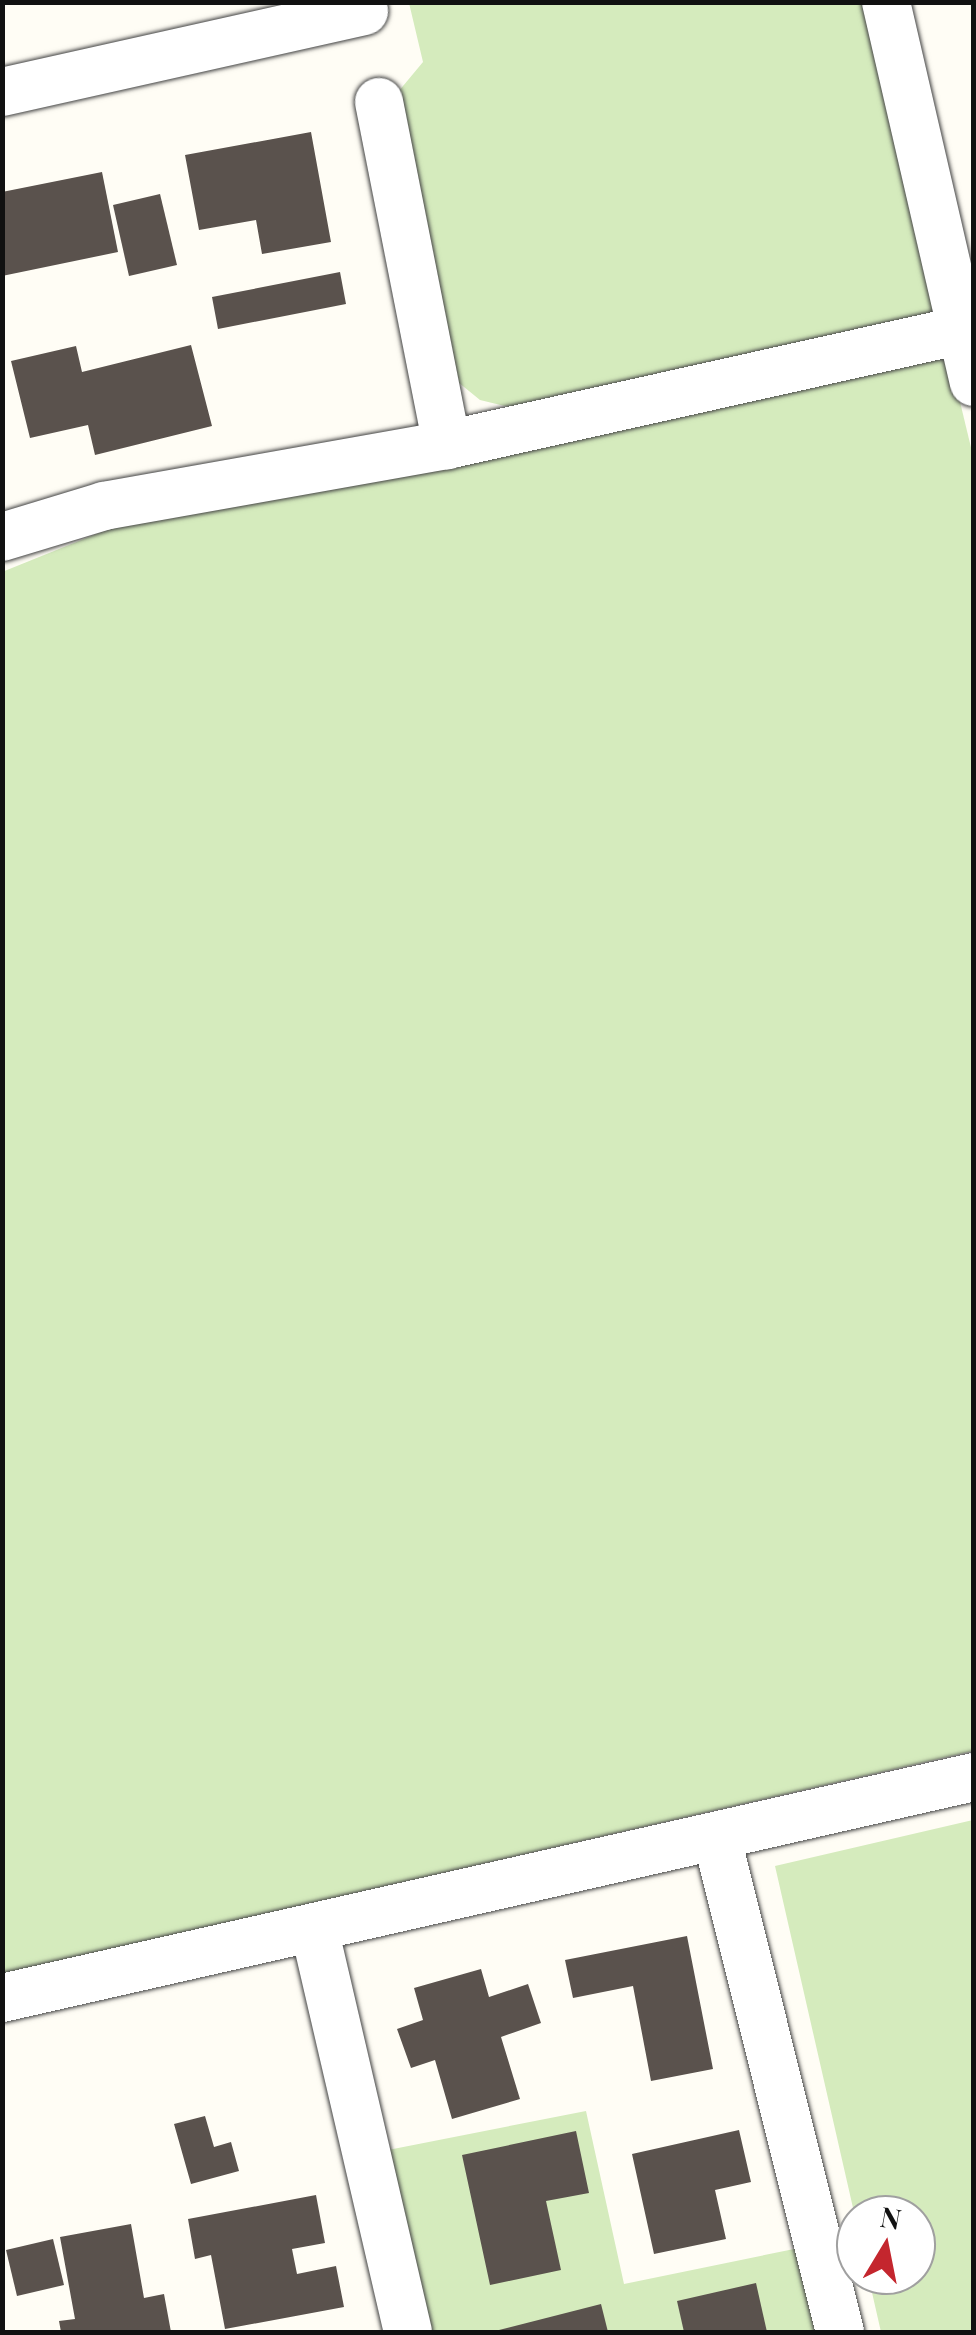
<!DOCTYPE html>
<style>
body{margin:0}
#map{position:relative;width:976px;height:2335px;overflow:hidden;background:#fffdf5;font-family:"Playfair Display",serif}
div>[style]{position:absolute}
.green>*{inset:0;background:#d5ebbd}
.building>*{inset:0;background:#5a524d}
.roads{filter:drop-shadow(0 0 2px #444) drop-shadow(0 0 2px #444)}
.street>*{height:48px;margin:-24px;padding:0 24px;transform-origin:24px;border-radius:24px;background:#fff}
span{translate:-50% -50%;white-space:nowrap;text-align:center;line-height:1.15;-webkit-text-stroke:10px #fff;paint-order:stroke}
.frame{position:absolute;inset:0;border:5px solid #111;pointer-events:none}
.north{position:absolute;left:836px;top:2195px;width:100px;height:100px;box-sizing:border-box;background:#fff;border:2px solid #a0a0a0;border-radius:50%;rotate:10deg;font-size:28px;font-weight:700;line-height:40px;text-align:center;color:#111}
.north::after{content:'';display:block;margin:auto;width:35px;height:45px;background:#c4262e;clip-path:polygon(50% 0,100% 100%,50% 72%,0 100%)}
</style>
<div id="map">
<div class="green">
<div style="clip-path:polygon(409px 3px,875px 3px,949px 318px,525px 411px,480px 400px,442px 369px,388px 104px,423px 62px)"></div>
<div style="clip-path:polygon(948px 352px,974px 460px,973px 1751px,3px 1974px,2px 572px,116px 526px)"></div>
<div style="clip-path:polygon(973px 1820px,973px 2332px,881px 2332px,868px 2275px,916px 2275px,916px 2215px,856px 2215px,856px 2221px,775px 1866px)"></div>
<div style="clip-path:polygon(586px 2111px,624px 2284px,799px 2248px,818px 2332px,424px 2332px,383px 2151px)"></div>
</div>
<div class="building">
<div style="clip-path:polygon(311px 132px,331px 242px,262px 254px,256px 220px,199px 230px,185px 155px)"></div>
<div style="clip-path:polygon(102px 172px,118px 252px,2px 276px,2px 192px)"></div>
<div style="clip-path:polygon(160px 194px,177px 265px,129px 276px,113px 205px)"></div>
<div style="clip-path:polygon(340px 272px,346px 304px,218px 329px,212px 297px)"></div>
<div style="clip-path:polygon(191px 345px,212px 426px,95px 455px,88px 425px,30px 438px,11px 361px,76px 346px,82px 372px)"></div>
<div style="clip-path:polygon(687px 1936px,713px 2069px,651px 2081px,633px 1986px,573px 1998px,565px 1960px)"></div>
<div style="clip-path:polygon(481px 1969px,489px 1997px,528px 1984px,541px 2023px,501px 2037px,520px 2099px,452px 2119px,435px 2060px,411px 2068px,397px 2029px,423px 2020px,414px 1988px)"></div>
<div style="clip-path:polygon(205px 2116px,214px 2147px,231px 2142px,239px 2171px,191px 2184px,174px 2124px)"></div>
<div style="clip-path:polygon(739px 2130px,751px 2182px,715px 2190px,726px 2239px,654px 2254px,632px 2154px)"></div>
<div style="clip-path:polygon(576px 2131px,589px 2193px,546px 2201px,561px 2270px,490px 2285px,462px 2155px)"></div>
<div style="clip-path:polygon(316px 2195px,325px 2243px,292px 2249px,297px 2274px,336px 2266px,344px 2307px,225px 2329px,211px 2255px,195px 2259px,188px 2219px)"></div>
<div style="clip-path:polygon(131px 2224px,144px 2298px,164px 2294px,171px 2332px,61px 2332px,59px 2321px,75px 2319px,60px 2237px)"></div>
<div style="clip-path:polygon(53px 2239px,64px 2285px,17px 2296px,6px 2250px)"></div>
<div style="clip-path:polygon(756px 2283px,767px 2332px,684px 2332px,677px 2301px)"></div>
<div style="clip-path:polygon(601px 2304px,608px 2332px,495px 2332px,495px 2331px)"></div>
</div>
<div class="roads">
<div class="street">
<div style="left:886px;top:2px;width:390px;rotate:77deg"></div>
<div style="left:2px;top:92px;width:371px;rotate:-12.6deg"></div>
<div style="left:379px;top:102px;width:350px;rotate:78.8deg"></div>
<div style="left:2px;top:537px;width:107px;rotate:-16.9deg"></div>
<div style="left:104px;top:506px;width:348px;rotate:-10.1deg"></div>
<div style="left:447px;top:445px;width:528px;rotate:-12.59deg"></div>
<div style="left:717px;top:1839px;width:508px;rotate:75.99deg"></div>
<div style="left:314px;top:1928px;width:415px;rotate:76.9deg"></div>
<div style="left:2px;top:1998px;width:997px;rotate:-12.81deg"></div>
</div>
</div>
<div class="frame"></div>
<div class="north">N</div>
</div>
